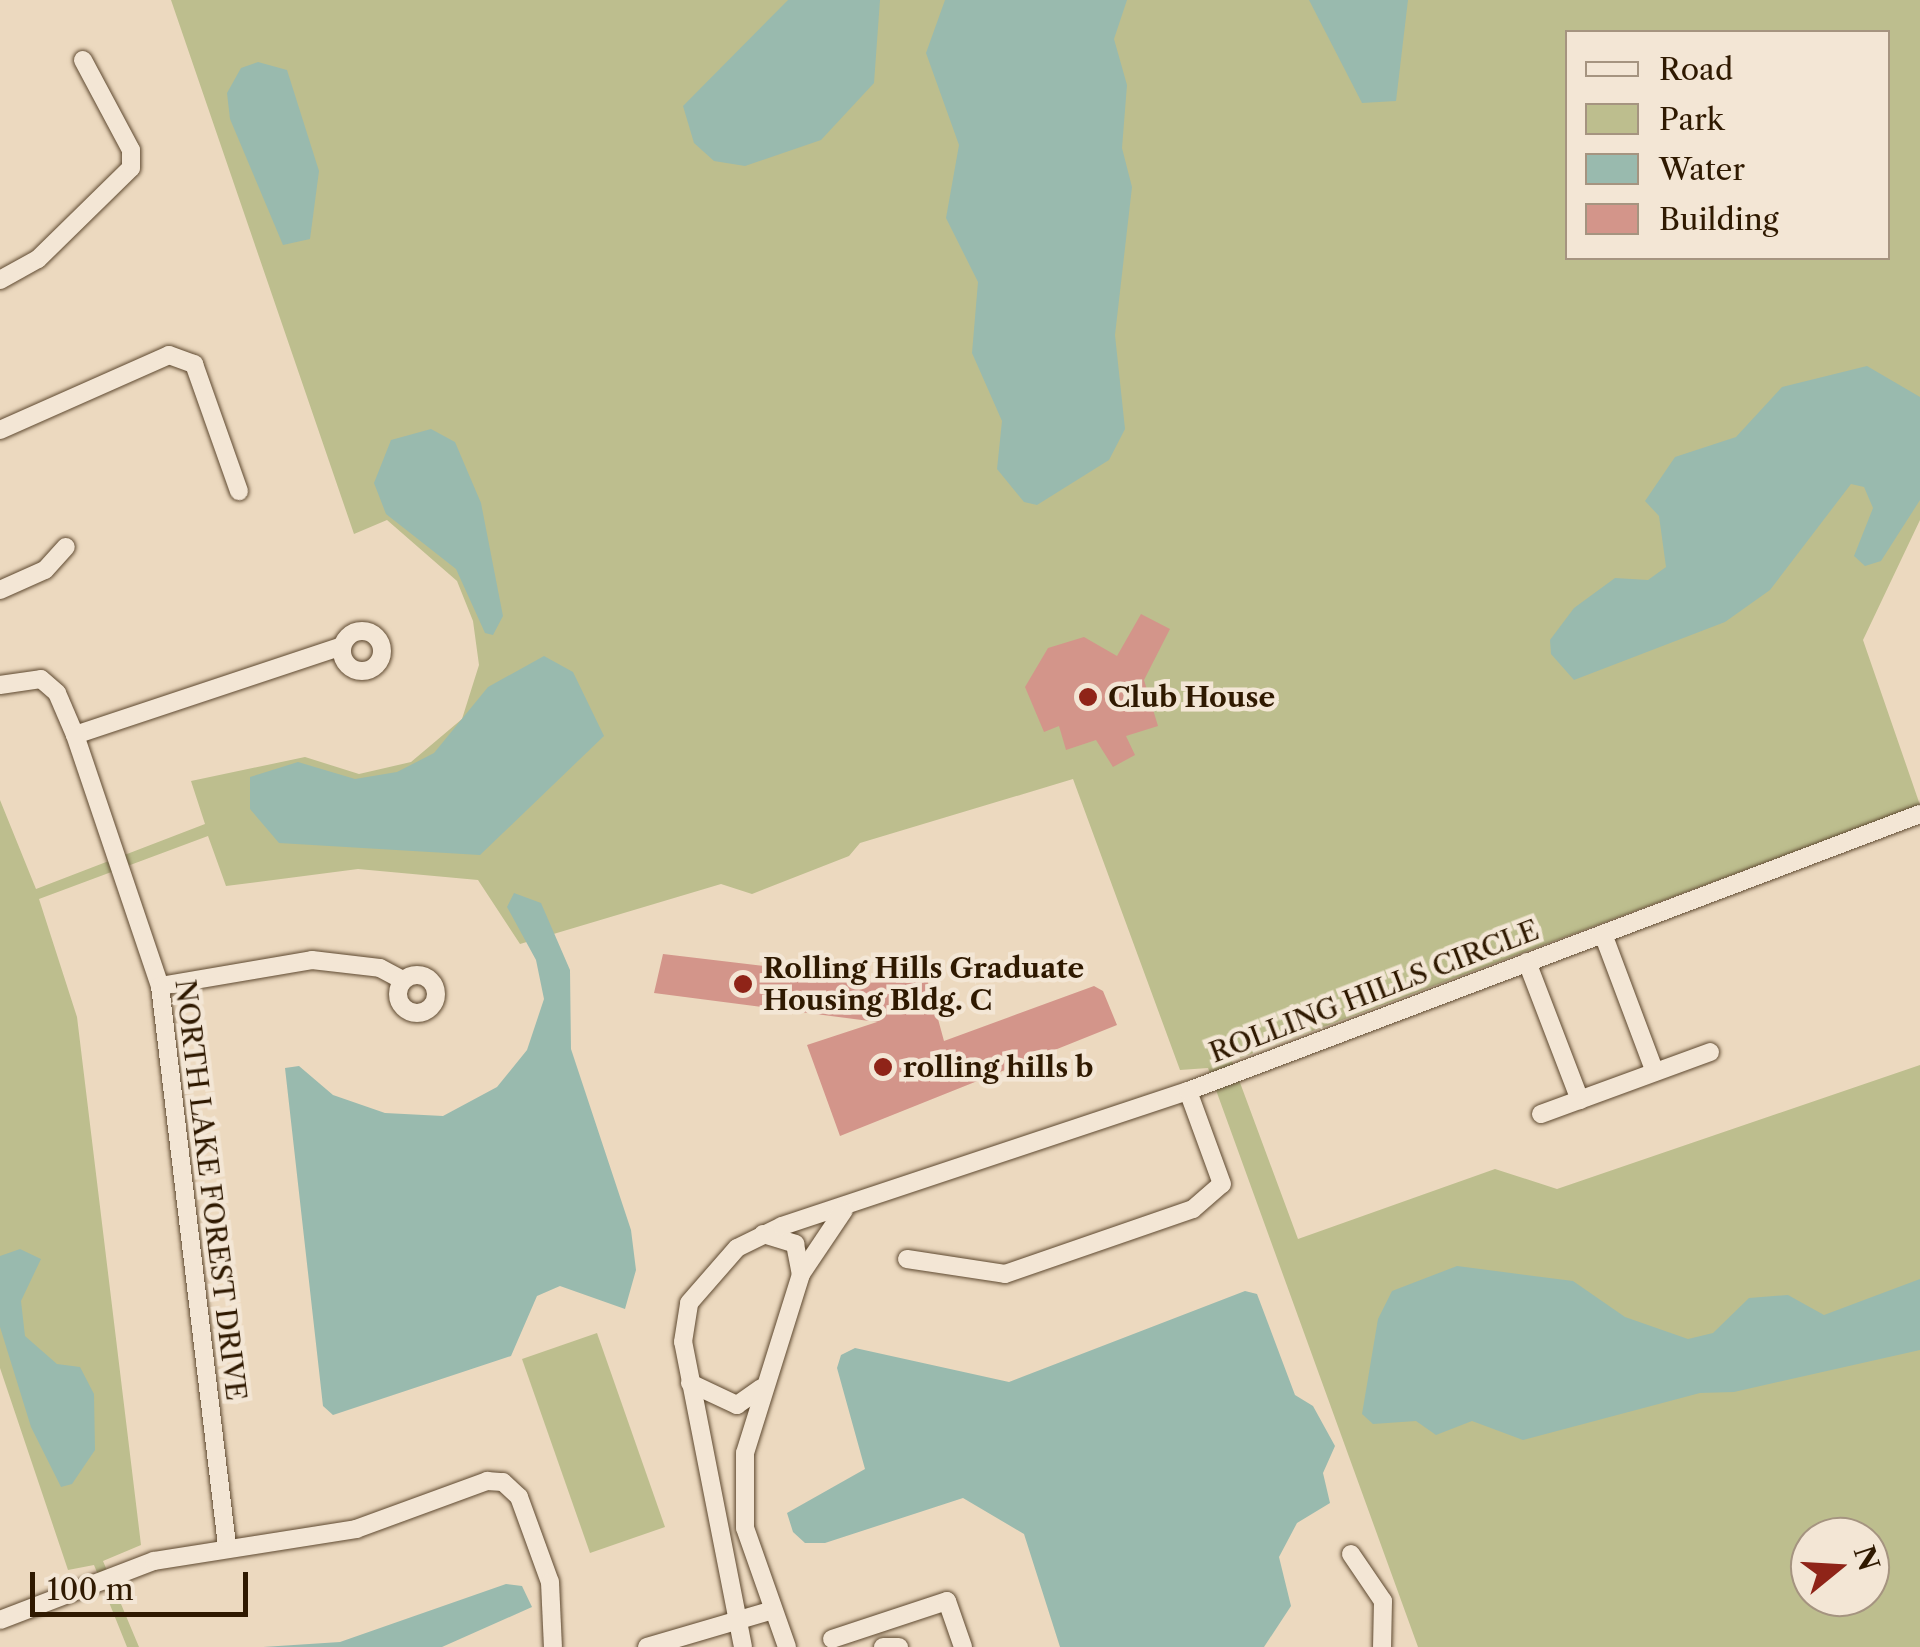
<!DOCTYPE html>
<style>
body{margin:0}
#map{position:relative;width:1920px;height:1647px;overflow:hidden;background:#ecd9bf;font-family:"Libre Caslon Text",serif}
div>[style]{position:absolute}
.green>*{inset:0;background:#bdbe8e}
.water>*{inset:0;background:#99baae}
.building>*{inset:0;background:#d3958a}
.roads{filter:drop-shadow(0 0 2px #5e4930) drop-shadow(0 0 2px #5e4930)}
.minor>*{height:18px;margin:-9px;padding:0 9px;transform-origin:9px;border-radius:9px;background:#f3e6d5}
.minor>.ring{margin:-9px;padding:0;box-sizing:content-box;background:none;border:18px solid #f3e6d5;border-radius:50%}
.dots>*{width:28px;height:28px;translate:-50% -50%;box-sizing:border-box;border:5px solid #f3e6d5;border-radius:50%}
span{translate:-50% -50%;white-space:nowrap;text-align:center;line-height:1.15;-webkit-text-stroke:9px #f3e6d5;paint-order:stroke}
.poi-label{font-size:28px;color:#2f1900;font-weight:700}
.left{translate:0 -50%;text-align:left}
.street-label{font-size:28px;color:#2f1900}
.legend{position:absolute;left:1565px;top:30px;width:325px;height:230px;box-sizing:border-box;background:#f3e6d5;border:2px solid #a59480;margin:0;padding:12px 18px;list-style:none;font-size:30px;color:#2f1900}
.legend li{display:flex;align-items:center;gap:20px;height:50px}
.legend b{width:50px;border:2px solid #a59480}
.north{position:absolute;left:1790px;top:1517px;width:100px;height:100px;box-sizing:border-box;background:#f3e6d5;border:2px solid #a59480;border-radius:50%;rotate:72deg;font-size:28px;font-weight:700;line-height:40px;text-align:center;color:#2f1900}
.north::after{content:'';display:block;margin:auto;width:35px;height:45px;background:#8f2418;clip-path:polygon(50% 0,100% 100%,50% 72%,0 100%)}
.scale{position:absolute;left:30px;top:1572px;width:218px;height:45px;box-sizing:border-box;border:5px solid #2f1900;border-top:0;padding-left:12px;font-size:30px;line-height:35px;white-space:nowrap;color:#2f1900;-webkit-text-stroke:8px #f3e6d5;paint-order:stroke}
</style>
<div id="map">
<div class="green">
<div style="clip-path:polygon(evenodd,171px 0,1920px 0,1920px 520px,1863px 640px,1920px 805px,1232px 1061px,1298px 1239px,1495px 1169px,1557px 1189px,1920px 1065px,1920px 1647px,1418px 1647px,1208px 1068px,1180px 1070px,1073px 779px,860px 843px,849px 856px,752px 894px,721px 884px,520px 944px,478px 880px,358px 869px,226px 886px,208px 836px,39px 899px,77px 1017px,141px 1545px,103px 1561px,139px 1647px,127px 1647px,94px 1565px,68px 1570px,0 1368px,0 800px,36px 889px,205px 824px,191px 781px,305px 757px,359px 774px,411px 762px,462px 719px,479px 665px,473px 621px,457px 581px,387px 520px,354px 534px,171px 0,1568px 32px,1888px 32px,1888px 258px,1568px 258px,1568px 32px,171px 0,1810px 1537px,1870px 1537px,1870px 1597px,1810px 1597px,1810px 1537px)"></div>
<div style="clip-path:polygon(597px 1333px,665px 1527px,590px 1553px,522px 1359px)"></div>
</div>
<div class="water">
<div style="clip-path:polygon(788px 0,880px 0,874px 83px,821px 140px,745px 166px,714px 161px,694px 143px,683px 106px)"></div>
<div style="clip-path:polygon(945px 0,1127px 0,1114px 39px,1127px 85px,1122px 148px,1132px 187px,1115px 335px,1125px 429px,1109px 460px,1037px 505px,1024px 502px,997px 469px,1002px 421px,972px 353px,978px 282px,946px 218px,959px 145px,926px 53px)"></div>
<div style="clip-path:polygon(1309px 0,1408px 0,1396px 101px,1362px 103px)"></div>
<div style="clip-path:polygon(258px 62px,287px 70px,319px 171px,310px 239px,283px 245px,230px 119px,227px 93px,241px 68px)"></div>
<div style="clip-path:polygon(1867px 366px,1920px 397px,1920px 500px,1881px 561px,1865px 566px,1854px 556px,1873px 508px,1864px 487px,1851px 484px,1770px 590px,1725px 622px,1574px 680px,1551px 654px,1550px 640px,1574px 608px,1615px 578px,1648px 580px,1666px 567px,1659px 516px,1645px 501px,1675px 457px,1736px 437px,1782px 387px)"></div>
<div style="clip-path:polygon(431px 429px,455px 442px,481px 503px,503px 616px,493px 635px,485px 633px,456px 569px,386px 514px,374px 483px,391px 440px)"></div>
<div style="clip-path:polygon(544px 656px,573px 672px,604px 736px,480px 855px,279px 843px,250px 809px,250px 777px,298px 762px,355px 779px,397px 772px,434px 753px,488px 687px)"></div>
<div style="clip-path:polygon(514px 893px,541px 903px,570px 970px,571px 1049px,631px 1230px,636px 1270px,625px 1309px,560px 1286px,537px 1296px,511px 1356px,333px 1415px,323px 1406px,285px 1068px,299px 1066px,333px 1095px,385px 1113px,443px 1116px,497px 1087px,527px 1050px,544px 999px,536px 960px,507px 907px)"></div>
<div style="clip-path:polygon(20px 1249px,41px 1259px,21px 1301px,25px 1336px,57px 1364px,80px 1367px,94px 1394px,95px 1450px,72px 1484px,61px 1487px,31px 1427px,0 1327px,0 1256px)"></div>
<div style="clip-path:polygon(1457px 1266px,1573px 1281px,1625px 1317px,1688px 1339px,1713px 1333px,1749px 1298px,1788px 1295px,1824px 1315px,1920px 1279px,1920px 1350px,1734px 1392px,1700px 1393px,1523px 1440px,1472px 1421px,1436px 1435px,1416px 1421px,1373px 1424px,1362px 1414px,1378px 1319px,1392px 1291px)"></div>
<div style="clip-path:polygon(1245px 1291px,1257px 1294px,1295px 1395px,1313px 1406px,1335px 1446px,1323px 1473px,1330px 1503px,1297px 1523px,1279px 1557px,1291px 1606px,1264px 1647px,1060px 1647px,1024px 1534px,963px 1498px,825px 1543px,805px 1543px,793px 1532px,787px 1513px,865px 1469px,837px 1368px,841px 1355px,855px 1348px,1009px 1382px)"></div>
<div style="clip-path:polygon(506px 1584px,522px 1586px,532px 1607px,442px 1647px,263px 1647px,340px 1642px)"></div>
</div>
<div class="building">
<div style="clip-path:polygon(1141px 614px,1170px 629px,1144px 680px,1158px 726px,1126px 736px,1135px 755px,1113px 767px,1096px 740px,1066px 750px,1059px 726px,1044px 732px,1025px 687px,1048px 648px,1084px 637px,1117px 656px)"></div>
<div style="clip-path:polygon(663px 954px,908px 983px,926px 975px,944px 1041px,1094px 986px,1103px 991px,1117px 1025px,840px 1136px,807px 1045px,877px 1022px,654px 993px)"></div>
</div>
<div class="roads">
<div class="minor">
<div style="left:0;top:280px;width:43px;rotate:-28.9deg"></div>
<div style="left:38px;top:259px;width:130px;rotate:-44.4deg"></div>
<div style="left:131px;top:168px;width:18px;rotate:-90deg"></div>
<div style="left:131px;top:150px;width:102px;rotate:-118.1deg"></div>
<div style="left:0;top:430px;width:185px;rotate:-23.9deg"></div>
<div style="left:169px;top:355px;width:27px;rotate:20deg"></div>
<div style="left:194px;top:364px;width:135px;rotate:70.5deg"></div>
<div style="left:0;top:590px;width:49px;rotate:-24deg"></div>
<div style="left:45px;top:570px;width:31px;rotate:-48deg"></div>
<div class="ring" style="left:342px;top:631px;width:22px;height:22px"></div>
<div style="left:0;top:685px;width:41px;rotate:-8.3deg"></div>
<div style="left:41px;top:679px;width:21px;rotate:41deg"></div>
<div style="left:57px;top:693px;width:46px;rotate:66.8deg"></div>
<div style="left:75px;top:735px;width:281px;rotate:-18.4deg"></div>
<div style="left:75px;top:735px;width:265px;rotate:71.3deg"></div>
<div style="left:160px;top:986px;width:563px;rotate:83.17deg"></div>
<div style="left:1603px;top:934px;width:147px;rotate:69.4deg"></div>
<div style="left:1527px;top:962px;width:148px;rotate:69deg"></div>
<div class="ring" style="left:398px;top:975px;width:20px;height:20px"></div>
<div style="left:160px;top:986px;width:154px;rotate:-9.7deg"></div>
<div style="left:312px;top:960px;width:68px;rotate:6.7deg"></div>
<div style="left:380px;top:968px;width:26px;rotate:28deg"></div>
<div style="left:1541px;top:1114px;width:180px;rotate:-20.1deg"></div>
<div style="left:763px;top:1234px;width:34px;rotate:17deg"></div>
<div style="left:795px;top:1244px;width:31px;rotate:79deg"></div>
<div style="left:907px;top:1259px;width:99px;rotate:8.7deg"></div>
<div style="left:1005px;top:1274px;width:199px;rotate:-19.1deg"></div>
<div style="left:1193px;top:1209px;width:38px;rotate:-41deg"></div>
<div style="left:1222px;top:1184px;width:99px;rotate:-110.1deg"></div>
<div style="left:690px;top:1383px;width:52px;rotate:25.1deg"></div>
<div style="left:737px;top:1405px;width:29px;rotate:-35deg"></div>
<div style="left:1351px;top:1554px;width:57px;rotate:55.8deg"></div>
<div style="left:1383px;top:1601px;width:46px;rotate:91.2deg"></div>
<div style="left:0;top:1620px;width:165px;rotate:-21deg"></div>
<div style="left:154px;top:1561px;width:205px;rotate:-9deg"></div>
<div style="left:356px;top:1529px;width:140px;rotate:-20.1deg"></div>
<div style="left:487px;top:1481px;width:16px;rotate:4deg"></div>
<div style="left:503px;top:1482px;width:22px;rotate:43deg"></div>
<div style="left:519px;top:1497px;width:90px;rotate:70deg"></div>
<div style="left:550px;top:1582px;width:65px;rotate:87.4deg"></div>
<div style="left:832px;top:1639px;width:121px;rotate:-18.3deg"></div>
<div style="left:947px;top:1601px;width:49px;rotate:70.8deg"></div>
<div style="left:647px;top:1647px;width:131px;rotate:-16.4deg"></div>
<div style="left:743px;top:1647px;width:311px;rotate:-101.1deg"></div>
<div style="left:683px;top:1342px;width:39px;rotate:-81deg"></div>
<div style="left:689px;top:1303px;width:73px;rotate:-48.9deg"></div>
<div style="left:737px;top:1248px;width:50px;rotate:-26.1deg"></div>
<div style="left:782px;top:1226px;width:428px;rotate:-18.4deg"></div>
<div style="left:1188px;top:1091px;width:783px;rotate:-20.73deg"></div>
<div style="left:787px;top:1647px;width:126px;rotate:-109.4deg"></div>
<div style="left:745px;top:1528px;width:75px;rotate:-90deg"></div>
<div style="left:745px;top:1453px;width:188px;rotate:-72.6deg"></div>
<div style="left:801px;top:1274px;width:77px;rotate:-56.1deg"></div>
<div style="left:883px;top:1647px;width:16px"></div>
</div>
</div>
<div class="dots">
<div style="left:1088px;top:697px;background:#8f2418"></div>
<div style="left:743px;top:984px;background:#8f2418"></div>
<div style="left:883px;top:1067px;background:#8f2418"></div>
</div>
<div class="poi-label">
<span class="left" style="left:1108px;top:697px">Club House</span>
<span class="left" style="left:763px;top:984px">Rolling Hills Graduate<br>Housing Bldg. C</span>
<span class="left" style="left:903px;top:1067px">rolling hills b</span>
</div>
<div class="street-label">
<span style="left:1374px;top:991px;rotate:-21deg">ROLLING HILLS CIRCLE</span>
<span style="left:211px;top:1190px;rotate:83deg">NORTH LAKE FOREST DRIVE</span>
</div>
<ul class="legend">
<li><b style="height:12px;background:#f3e6d5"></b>Road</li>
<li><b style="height:28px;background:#bdbe8e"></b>Park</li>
<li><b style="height:28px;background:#99baae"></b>Water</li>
<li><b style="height:28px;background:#d3958a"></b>Building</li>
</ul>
<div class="north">N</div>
<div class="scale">100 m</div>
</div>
